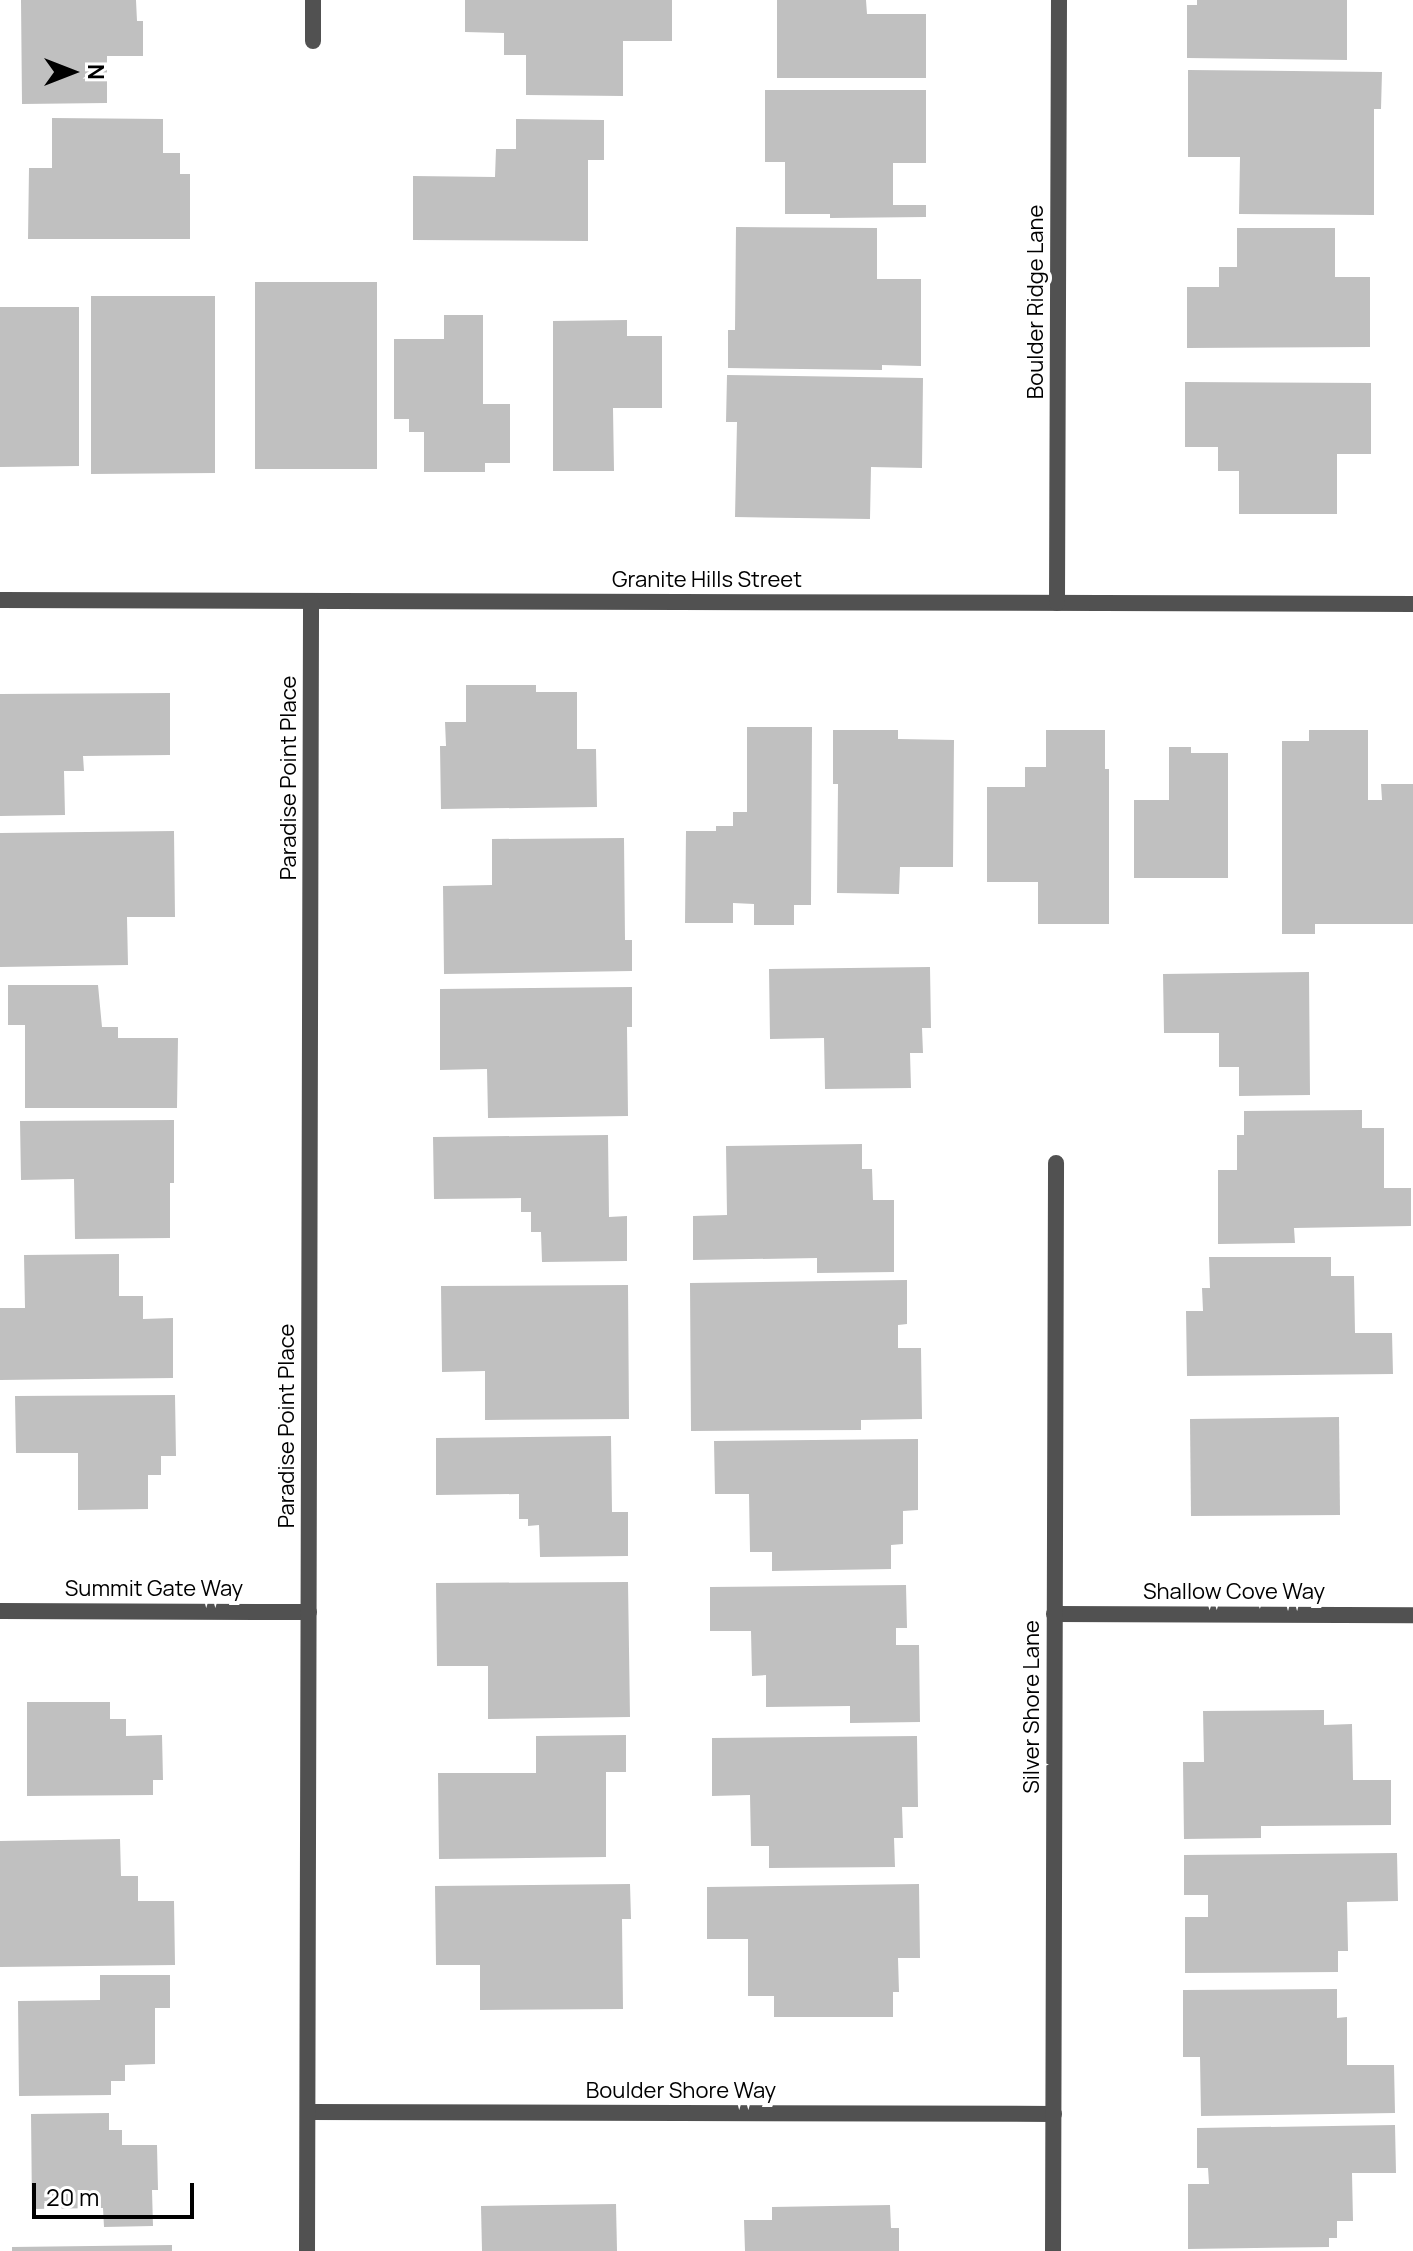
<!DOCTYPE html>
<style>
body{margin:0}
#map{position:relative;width:1413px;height:2251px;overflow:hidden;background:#fff;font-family:Manrope,sans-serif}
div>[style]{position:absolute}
.building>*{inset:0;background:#c0c0c0}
.street>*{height:16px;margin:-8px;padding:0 8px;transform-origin:8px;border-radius:8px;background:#515151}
span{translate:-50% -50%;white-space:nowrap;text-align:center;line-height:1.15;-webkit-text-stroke:8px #fff;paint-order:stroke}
.street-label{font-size:22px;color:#000}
.north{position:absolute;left:32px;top:32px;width:80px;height:80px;-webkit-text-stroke:6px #fff;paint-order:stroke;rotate:90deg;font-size:22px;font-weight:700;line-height:32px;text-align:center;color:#000}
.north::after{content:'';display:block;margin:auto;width:28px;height:36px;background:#000;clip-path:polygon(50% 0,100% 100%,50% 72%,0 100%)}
.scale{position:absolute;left:32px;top:2183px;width:162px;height:36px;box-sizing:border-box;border:4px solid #000;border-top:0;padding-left:10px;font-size:24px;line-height:28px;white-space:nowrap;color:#000;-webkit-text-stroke:6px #fff;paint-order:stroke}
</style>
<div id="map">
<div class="building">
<div style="clip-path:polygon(21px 0,136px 0,137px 21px,143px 21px,143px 56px,107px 56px,107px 103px,22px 104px)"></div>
<div style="clip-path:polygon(465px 0,672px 0,672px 41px,623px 41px,623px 96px,526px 95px,526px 55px,504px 55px,504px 33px,465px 32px)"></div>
<div style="clip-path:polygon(777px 0,866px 0,867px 14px,926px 14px,926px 78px,777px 78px)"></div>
<div style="clip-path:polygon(1197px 0,1347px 0,1347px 60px,1187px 58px,1187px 5px,1197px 5px)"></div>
<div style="clip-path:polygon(1188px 70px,1382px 72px,1381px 109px,1374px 109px,1374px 215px,1239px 214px,1240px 157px,1188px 157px)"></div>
<div style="clip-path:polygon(765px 90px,926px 90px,926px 163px,893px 163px,893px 205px,926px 205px,926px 217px,830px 218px,830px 214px,785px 214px,785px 162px,765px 162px)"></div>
<div style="clip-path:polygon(52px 118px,163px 119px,163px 153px,180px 153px,180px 174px,190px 174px,190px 239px,28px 239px,29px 168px,52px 168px)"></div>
<div style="clip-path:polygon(516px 119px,604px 120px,604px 160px,588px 160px,588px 241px,413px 240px,413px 176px,495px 177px,496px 149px,516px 149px)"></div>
<div style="clip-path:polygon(736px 227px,877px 228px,877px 279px,921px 279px,921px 366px,882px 365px,882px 370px,728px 368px,728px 330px,735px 330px)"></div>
<div style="clip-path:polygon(1237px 228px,1335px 228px,1335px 277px,1370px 277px,1370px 347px,1187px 348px,1187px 287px,1219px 287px,1219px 267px,1237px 267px)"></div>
<div style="clip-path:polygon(255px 282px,377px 282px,377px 469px,255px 469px)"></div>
<div style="clip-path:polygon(91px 296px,215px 296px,215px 473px,91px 474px)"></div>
<div style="clip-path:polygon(0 307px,79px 307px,79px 466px,0 467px)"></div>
<div style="clip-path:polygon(444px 315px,483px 315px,483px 404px,510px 404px,510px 463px,485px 463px,485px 472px,424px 472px,424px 432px,409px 432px,409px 419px,394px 419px,394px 339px,444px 339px)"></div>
<div style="clip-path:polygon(627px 320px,627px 336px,662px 336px,662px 408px,613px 408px,614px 471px,553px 471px,553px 321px)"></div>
<div style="clip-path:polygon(727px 375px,923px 378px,922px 468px,871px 467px,870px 519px,735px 517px,737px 422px,726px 422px)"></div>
<div style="clip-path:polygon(1185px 382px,1371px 383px,1371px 454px,1337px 454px,1337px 514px,1239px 514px,1239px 471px,1218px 471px,1218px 447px,1185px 447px)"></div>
<div style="clip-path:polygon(466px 685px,536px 685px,536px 692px,577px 692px,577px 749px,596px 749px,597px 807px,441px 809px,440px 746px,446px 746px,445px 722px,466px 722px)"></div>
<div style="clip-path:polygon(170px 693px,170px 755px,83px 756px,84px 771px,64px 771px,65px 815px,0 816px,0 694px)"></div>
<div style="clip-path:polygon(747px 727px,812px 727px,811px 905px,794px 905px,794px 925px,754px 925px,754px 904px,733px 903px,733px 923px,685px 923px,686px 831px,716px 831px,716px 826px,733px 826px,733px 812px,747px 812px)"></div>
<div style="clip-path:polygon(833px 730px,898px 730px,898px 739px,954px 740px,953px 867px,900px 867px,899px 894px,837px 893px,838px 784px,833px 784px)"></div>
<div style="clip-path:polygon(1046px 730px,1105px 730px,1105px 769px,1109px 769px,1109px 924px,1038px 924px,1038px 882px,987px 882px,987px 787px,1025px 787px,1025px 767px,1046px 767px)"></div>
<div style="clip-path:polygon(1309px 730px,1368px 730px,1368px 800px,1382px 800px,1381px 784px,1413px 784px,1413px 924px,1315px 924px,1315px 934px,1282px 934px,1282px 741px,1309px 741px)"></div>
<div style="clip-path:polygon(1169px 747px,1191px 747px,1191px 753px,1228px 753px,1228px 878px,1134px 878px,1134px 800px,1169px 800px)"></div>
<div style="clip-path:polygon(174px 831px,175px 917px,127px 917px,128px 965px,0 967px,0 833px)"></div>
<div style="clip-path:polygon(624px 838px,625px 940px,632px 940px,632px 971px,444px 974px,443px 886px,492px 885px,492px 839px)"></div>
<div style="clip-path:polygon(930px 967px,931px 1028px,922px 1028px,923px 1053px,910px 1053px,911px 1088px,825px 1089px,824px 1038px,770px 1039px,769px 969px)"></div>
<div style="clip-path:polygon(1309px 972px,1310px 1095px,1239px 1096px,1239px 1067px,1219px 1067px,1219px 1033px,1164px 1033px,1163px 974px)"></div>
<div style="clip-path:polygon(8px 985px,98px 985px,102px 1027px,118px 1027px,118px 1038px,178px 1038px,177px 1108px,25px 1108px,25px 1025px,8px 1025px)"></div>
<div style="clip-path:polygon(632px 987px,632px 1027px,627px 1027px,628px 1116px,488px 1118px,487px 1069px,440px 1070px,440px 989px)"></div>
<div style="clip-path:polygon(1362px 1110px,1362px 1128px,1384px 1128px,1384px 1188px,1411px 1188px,1411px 1226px,1294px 1228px,1295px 1243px,1218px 1244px,1218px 1170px,1237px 1170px,1237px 1135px,1244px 1135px,1244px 1111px)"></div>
<div style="clip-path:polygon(174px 1120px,174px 1183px,170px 1183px,170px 1238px,75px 1239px,74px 1179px,21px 1180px,20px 1121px)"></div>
<div style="clip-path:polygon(608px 1135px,609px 1217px,627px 1216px,627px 1261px,542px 1262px,541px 1232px,531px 1232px,531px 1212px,521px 1212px,521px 1198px,434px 1199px,433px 1137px)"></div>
<div style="clip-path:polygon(862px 1144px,862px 1169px,872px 1169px,873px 1200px,894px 1200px,894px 1272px,817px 1273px,817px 1258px,693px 1260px,693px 1216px,727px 1215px,726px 1146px)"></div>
<div style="clip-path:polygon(119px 1254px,119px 1296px,143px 1296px,143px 1319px,173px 1318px,173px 1378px,0 1380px,0 1308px,25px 1308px,24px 1255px)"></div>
<div style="clip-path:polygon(1209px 1257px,1331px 1257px,1331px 1276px,1354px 1276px,1355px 1333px,1392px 1333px,1393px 1374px,1187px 1376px,1186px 1311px,1203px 1311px,1202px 1288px,1210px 1288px)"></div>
<div style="clip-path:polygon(907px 1280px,907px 1324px,898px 1325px,898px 1348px,921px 1348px,922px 1419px,861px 1420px,861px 1430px,691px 1431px,690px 1283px)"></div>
<div style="clip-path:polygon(628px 1285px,629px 1419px,485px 1420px,485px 1371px,442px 1372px,441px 1286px)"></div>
<div style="clip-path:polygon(175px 1395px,176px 1456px,161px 1456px,161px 1475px,148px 1475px,148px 1509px,78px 1510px,78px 1453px,16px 1453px,15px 1396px)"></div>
<div style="clip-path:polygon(1339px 1417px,1340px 1515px,1191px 1516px,1190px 1419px)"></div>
<div style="clip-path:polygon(611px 1436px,612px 1512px,628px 1512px,628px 1556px,540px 1557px,539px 1525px,528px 1526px,528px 1519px,519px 1519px,519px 1494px,436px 1495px,436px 1438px)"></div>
<div style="clip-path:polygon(918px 1439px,918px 1510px,903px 1511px,903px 1544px,891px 1545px,891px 1569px,772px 1571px,772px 1552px,750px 1552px,749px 1494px,715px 1494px,714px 1441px)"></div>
<div style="clip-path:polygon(628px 1582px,630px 1717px,488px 1719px,488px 1666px,437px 1666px,436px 1583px)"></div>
<div style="clip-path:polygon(906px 1585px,907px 1628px,896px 1628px,896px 1645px,919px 1645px,920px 1722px,850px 1723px,850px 1706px,766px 1707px,766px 1675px,752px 1676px,751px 1631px,710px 1631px,710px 1587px)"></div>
<div style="clip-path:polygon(27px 1702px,110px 1702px,110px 1719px,126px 1719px,126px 1736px,162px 1735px,163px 1780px,153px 1780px,153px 1795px,27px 1796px)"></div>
<div style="clip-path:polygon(1324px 1710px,1324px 1725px,1352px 1724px,1353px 1780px,1391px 1780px,1391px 1825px,1261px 1826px,1261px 1838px,1184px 1839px,1183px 1762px,1204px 1762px,1203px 1711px)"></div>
<div style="clip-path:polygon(626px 1735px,626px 1772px,606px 1772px,606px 1857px,439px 1859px,438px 1773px,536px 1773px,536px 1736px)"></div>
<div style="clip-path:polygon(917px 1736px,918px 1807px,902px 1807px,903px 1838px,894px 1838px,895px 1867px,769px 1868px,769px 1846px,751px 1846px,750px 1795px,712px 1796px,712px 1738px)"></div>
<div style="clip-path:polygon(120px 1839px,121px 1876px,138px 1876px,138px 1901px,174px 1901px,175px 1965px,0 1967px,0 1841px)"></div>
<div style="clip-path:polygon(1397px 1853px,1398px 1901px,1347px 1902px,1348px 1951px,1338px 1951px,1338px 1972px,1185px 1973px,1185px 1917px,1208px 1917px,1208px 1895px,1184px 1895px,1184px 1855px)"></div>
<div style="clip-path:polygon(630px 1884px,631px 1919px,622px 1919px,623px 2009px,480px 2010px,480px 1965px,436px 1965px,435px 1886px)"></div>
<div style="clip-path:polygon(919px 1884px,920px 1958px,898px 1958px,899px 1992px,893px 1992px,893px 2017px,774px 2017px,774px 1996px,748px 1996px,748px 1939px,707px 1939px,707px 1887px)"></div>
<div style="clip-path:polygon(100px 1975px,170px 1975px,170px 2008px,155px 2008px,155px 2064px,125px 2065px,125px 2081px,111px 2081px,111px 2095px,19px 2096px,18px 2001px,100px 2000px)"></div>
<div style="clip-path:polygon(1337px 1989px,1337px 2018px,1347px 2017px,1347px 2065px,1394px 2065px,1395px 2113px,1201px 2116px,1200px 2057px,1183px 2057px,1183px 1990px)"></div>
<div style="clip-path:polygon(109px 2113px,109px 2130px,122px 2130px,122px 2145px,157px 2145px,158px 2190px,152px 2190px,153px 2226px,104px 2227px,103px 2208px,32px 2209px,31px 2114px)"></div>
<div style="clip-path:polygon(1395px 2125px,1396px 2173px,1352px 2173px,1353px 2221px,1337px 2221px,1337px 2238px,1329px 2238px,1329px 2247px,1188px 2249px,1188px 2184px,1209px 2184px,1208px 2168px,1197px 2168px,1197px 2128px)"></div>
<div style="clip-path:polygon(616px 2204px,617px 2251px,482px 2251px,481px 2206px)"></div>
<div style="clip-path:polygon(890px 2205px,891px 2228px,899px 2228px,899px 2251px,745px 2251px,744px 2220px,772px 2220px,772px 2207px)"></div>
<div style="clip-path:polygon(172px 2245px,172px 2251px,12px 2251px,12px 2247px)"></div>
</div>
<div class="street">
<div style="left:313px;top:41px;width:41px;rotate:-90deg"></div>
<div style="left:0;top:600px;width:1413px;rotate:0.16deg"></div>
<div style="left:1057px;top:603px;width:603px;rotate:-89.81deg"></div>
<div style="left:0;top:1611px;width:309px;rotate:0.2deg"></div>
<div style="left:1054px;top:1614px;width:359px;rotate:0.2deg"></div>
<div style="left:308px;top:2112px;width:746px;rotate:0.15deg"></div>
<div style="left:307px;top:2251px;width:1650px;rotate:-89.86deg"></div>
<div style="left:1053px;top:2251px;width:1088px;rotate:-89.84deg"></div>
</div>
<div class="street-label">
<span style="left:1036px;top:302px;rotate:-90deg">Boulder Ridge Lane</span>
<span style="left:707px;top:580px">Granite Hills Street</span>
<span style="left:289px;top:778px;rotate:-90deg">Paradise Point Place</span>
<span style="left:287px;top:1426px;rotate:-90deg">Paradise Point Place</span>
<span style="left:154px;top:1589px">Summit Gate Way</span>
<span style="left:1234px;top:1592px">Shallow Cove Way</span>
<span style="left:1032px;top:1707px;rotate:-90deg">Silver Shore Lane</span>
<span style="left:681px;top:2091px">Boulder Shore Way</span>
</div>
<div class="north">N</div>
<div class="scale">20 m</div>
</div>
